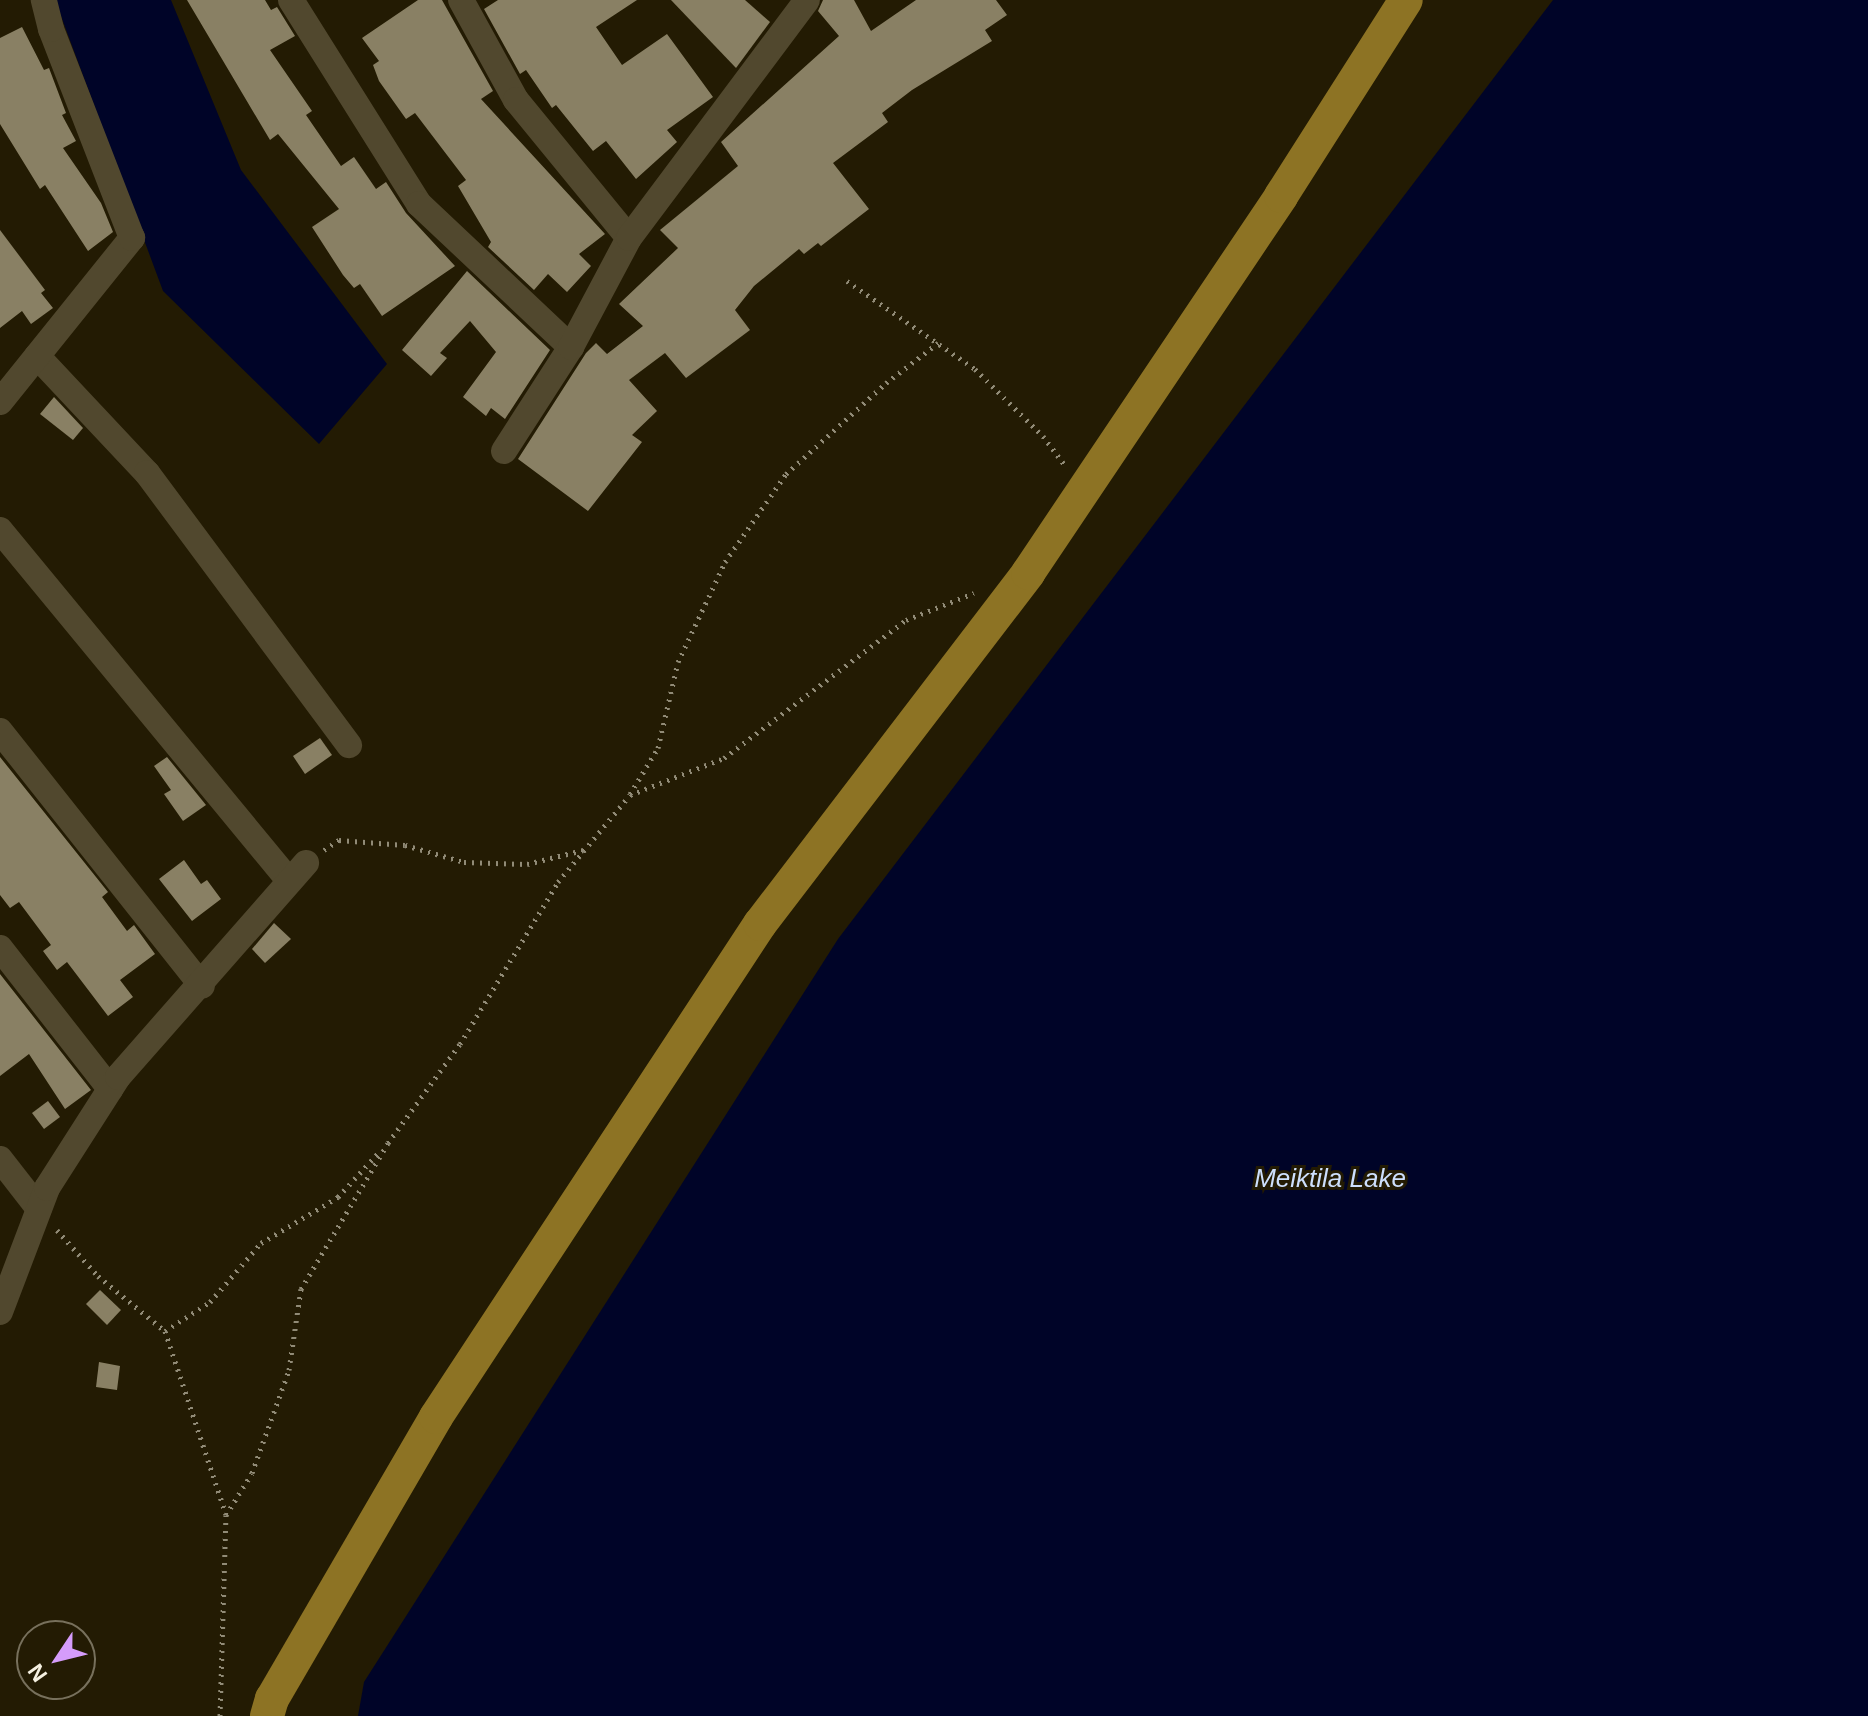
<!DOCTYPE html>
<style>
body{margin:0}
#map{position:relative;width:1868px;height:1716px;overflow:hidden;background:#231b03;font-family:Helvetica,sans-serif}
div>[style]{position:absolute}
.water>*{inset:0;background:#000428}
.building>*{inset:0;background:#898064}
.path>*{height:5px;margin-top:-2.5px;transform-origin:0;background:repeating-linear-gradient(90deg,#918b77 0 2px,transparent 0 8px)}
.minor>*{height:26px;margin:-13px;padding:0 13px;transform-origin:13px;border-radius:13px;background:#51482e}
.major>*{height:34px;margin:-17px;padding:0 17px;transform-origin:17px;border-radius:17px;background:#8d7324}
span{translate:-50% -50%;white-space:nowrap;text-align:center;line-height:1.15;-webkit-text-stroke:6px #231b03;paint-order:stroke}
.water-label{font-size:26px;color:#cddffc;font-style:italic}
.north{position:absolute;left:16px;top:1620px;width:80px;height:80px;box-sizing:border-box;background:#231b03;border:2px solid #77705c;border-radius:50%;rotate:235deg;font-size:22px;font-weight:700;line-height:32px;text-align:center;color:#f5f0e1}
.north::after{content:'';display:block;margin:auto;width:28px;height:36px;background:#d59cfb;clip-path:polygon(50% 0,100% 100%,50% 72%,0 100%)}
</style>
<div id="map">
<div class="water">
<div style="clip-path:polygon(55px 0,171px 0,241px 170px,387px 364px,319px 444px,163px 291px)"></div>
<div style="clip-path:polygon(1553px 0,1868px 0,1868px 1716px,358px 1716px,364px 1682px,838px 939px)"></div>
</div>
<div class="building">
<div style="clip-path:polygon(187px 0,265px 0,271px 10px,277px 7px,295px 36px,270px 50px,312px 111px,306px 115px,341px 166px,354px 157px,376px 189px,386px 182px,406px 213px,455px 266px,382px 316px,360px 284px,354px 288px,343px 275px,312px 227px,339px 209px,278px 134px,270px 140px)"></div>
<div style="clip-path:polygon(418px 0,442px 0,493px 91px,481px 99px,605px 234px,579px 254px,591px 266px,567px 292px,548px 274px,534px 290px,488px 247px,491px 242px,458px 186px,466px 180px,415px 113px,406px 119px,379px 81px,373px 65px,379px 61px,362px 38px)"></div>
<div style="clip-path:polygon(498px 0,637px 0,596px 27px,622px 65px,667px 34px,713px 97px,667px 130px,677px 142px,636px 179px,606px 141px,593px 151px,556px 105px,552px 108px,526px 70px,520px 74px,484px 9px)"></div>
<div style="clip-path:polygon(671px 0,745px 0,770px 22px,736px 68px)"></div>
<div style="clip-path:polygon(823px 0,854px 0,871px 31px,916px 0,996px 0,1007px 15px,985px 30px,992px 41px,912px 90px,882px 113px,888px 122px,833px 163px,869px 209px,821px 246px,818px 243px,804px 254px,799px 249px,754px 286px,735px 310px,750px 330px,686px 378px,665px 353px,629px 380px,657px 411px,632px 435px,642px 442px,588px 511px,518px 459px,586px 353px,596px 343px,607px 354px,643px 326px,619px 304px,678px 248px,660px 230px,738px 166px,721px 142px,839px 36px,818px 11px)"></div>
<div style="clip-path:polygon(22px 27px,44px 70px,49px 68px,66px 113px,62px 115px,76px 141px,63px 148px,101px 203px,113px 232px,88px 251px,45px 185px,40px 189px,0 124px,0 38px)"></div>
<div style="clip-path:polygon(0 230px,45px 290px,41px 293px,53px 308px,31px 324px,22px 311px,0 328px)"></div>
<div style="clip-path:polygon(467px 271px,550px 350px,505px 419px,491px 408px,486px 416px,463px 397px,496px 352px,470px 321px,440px 353px,447px 358px,431px 376px,402px 350px)"></div>
<div style="clip-path:polygon(54px 397px,83px 428px,73px 440px,40px 414px)"></div>
<div style="clip-path:polygon(320px 738px,332px 755px,305px 774px,293px 756px)"></div>
<div style="clip-path:polygon(0 757px,108px 892px,102px 897px,127px 931px,134px 925px,155px 954px,120px 980px,133px 997px,108px 1016px,67px 962px,57px 970px,43px 951px,51px 945px,19px 902px,10px 908px,0 895px)"></div>
<div style="clip-path:polygon(167px 757px,206px 805px,183px 821px,164px 794px,171px 790px,154px 766px)"></div>
<div style="clip-path:polygon(184px 860px,201px 884px,207px 880px,221px 899px,192px 921px,159px 879px)"></div>
<div style="clip-path:polygon(274px 923px,291px 939px,265px 963px,252px 949px)"></div>
<div style="clip-path:polygon(0 974px,91px 1090px,65px 1109px,29px 1054px,0 1076px)"></div>
<div style="clip-path:polygon(48px 1101px,60px 1117px,44px 1129px,32px 1113px)"></div>
<div style="clip-path:polygon(100px 1290px,121px 1310px,107px 1325px,86px 1304px)"></div>
<div style="clip-path:polygon(99px 1362px,120px 1366px,117px 1390px,96px 1387px)"></div>
</div>
<div class="path">
<div style="left:847px;top:281px;width:155px;rotate:34.5deg"></div>
<div style="left:975px;top:369px;width:95px;rotate:44.6deg"></div>
<div style="left:1043px;top:436px;width:39px;rotate:53deg"></div>
<div style="left:630px;top:794px;width:54px;rotate:-58.7deg"></div>
<div style="left:658px;top:748px;width:88px;rotate:-76.9deg"></div>
<div style="left:678px;top:662px;width:110px;rotate:-64.8deg"></div>
<div style="left:725px;top:562px;width:107px;rotate:-55.3deg"></div>
<div style="left:786px;top:474px;width:135px;rotate:-42.3deg"></div>
<div style="left:886px;top:383px;width:66px;rotate:-37.6deg"></div>
<div style="left:324px;top:850px;width:18px;rotate:-34deg"></div>
<div style="left:339px;top:840px;width:66px;rotate:4.3deg"></div>
<div style="left:405px;top:845px;width:61px;rotate:16.1deg"></div>
<div style="left:464px;top:862px;width:63px;rotate:1.8deg"></div>
<div style="left:527px;top:864px;width:58px;rotate:-14deg"></div>
<div style="left:57px;top:1230px;width:62px;rotate:48.3deg"></div>
<div style="left:98px;top:1276px;width:87px;rotate:39.4deg"></div>
<div style="left:165px;top:1331px;width:193px;rotate:71.6deg"></div>
<div style="left:165px;top:1331px;width:54px;rotate:-32.8deg"></div>
<div style="left:210px;top:1302px;width:78px;rotate:-49.2deg"></div>
<div style="left:261px;top:1243px;width:90px;rotate:-30.9deg"></div>
<div style="left:338px;top:1197px;width:62px;rotate:-47.6deg"></div>
<div style="left:220px;top:1716px;width:201px;rotate:-88.3deg"></div>
<div style="left:226px;top:1515px;width:49px;rotate:-58.2deg"></div>
<div style="left:252px;top:1473px;width:109px;rotate:-70.2deg"></div>
<div style="left:289px;top:1370px;width:82px;rotate:-81.6deg"></div>
<div style="left:301px;top:1289px;width:170px;rotate:-59.2deg"></div>
<div style="left:388px;top:1143px;width:122px;rotate:-54deg"></div>
<div style="left:460px;top:1044px;width:189px;rotate:-58.8deg"></div>
<div style="left:558px;top:882px;width:113px;rotate:-50.4deg"></div>
<div style="left:630px;top:795px;width:101px;rotate:-21.5deg"></div>
<div style="left:724px;top:758px;width:228px;rotate:-37.2deg"></div>
<div style="left:906px;top:620px;width:73px;rotate:-21.7deg"></div>
</div>
<div class="minor">
<div style="left:291px;top:0;width:241px;rotate:57.9deg"></div>
<div style="left:419px;top:204px;width:209px;rotate:43.3deg"></div>
<div style="left:461px;top:0;width:114px;rotate:61.2deg"></div>
<div style="left:516px;top:100px;width:178px;rotate:50.7deg"></div>
<div style="left:37px;top:356px;width:161px;rotate:46.8deg"></div>
<div style="left:147px;top:473px;width:339px;rotate:53.4deg"></div>
<div style="left:0;top:402px;width:211px;rotate:-51.2deg"></div>
<div style="left:132px;top:238px;width:224px;rotate:-111.2deg"></div>
<div style="left:51px;top:29px;width:30px;rotate:-104deg"></div>
<div style="left:504px;top:451px;width:124px;rotate:-57.2deg"></div>
<div style="left:571px;top:347px;width:123px;rotate:-62deg"></div>
<div style="left:629px;top:238px;width:297px;rotate:-53.2deg"></div>
<div style="left:0;top:530px;width:454px;rotate:50.5deg"></div>
<div style="left:0;top:731px;width:325px;rotate:51.6deg"></div>
<div style="left:0;top:948px;width:179px;rotate:52deg"></div>
<div style="left:0;top:1159px;width:63px;rotate:52deg"></div>
<div style="left:0;top:1312px;width:133px;rotate:-69.2deg"></div>
<div style="left:47px;top:1188px;width:132px;rotate:-57.4deg"></div>
<div style="left:118px;top:1077px;width:285px;rotate:-48.7deg"></div>
</div>
<div class="major">
<div style="left:267px;top:1716px;width:18px;rotate:-74deg"></div>
<div style="left:272px;top:1699px;width:326px;rotate:-59.8deg"></div>
<div style="left:436px;top:1417px;width:590px;rotate:-56.69deg"></div>
<div style="left:760px;top:924px;width:442px;rotate:-52.6deg"></div>
<div style="left:1028px;top:573px;width:454px;rotate:-56.1deg"></div>
<div style="left:1281px;top:196px;width:232px;rotate:-57.5deg"></div>
</div>
<div class="water-label">
<span style="left:1330px;top:1179px">Meiktila Lake</span>
</div>
<div class="north">N</div>
</div>
